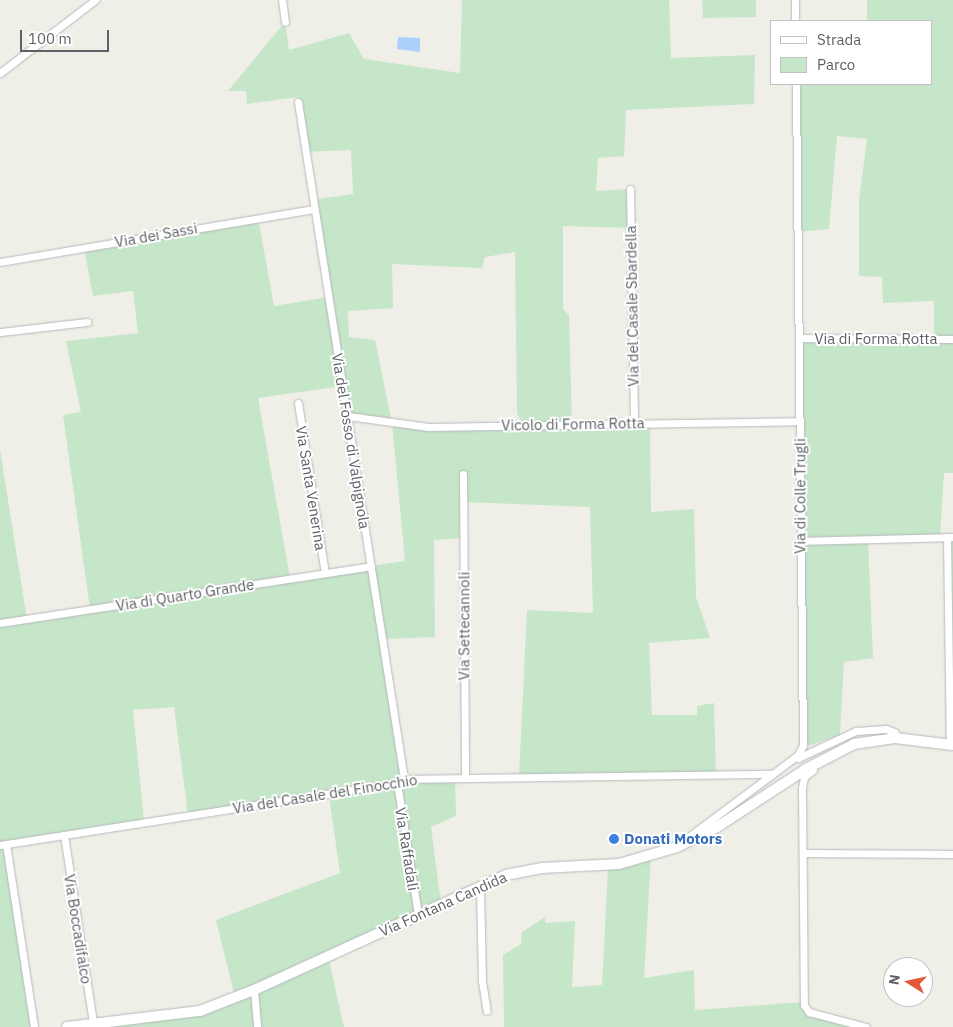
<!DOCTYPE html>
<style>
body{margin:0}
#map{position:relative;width:953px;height:1027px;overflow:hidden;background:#f0efe7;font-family:"IBM Plex Sans",sans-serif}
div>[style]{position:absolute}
.green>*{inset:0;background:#c5e6c8}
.water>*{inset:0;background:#abd0fc}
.roads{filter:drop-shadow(0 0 1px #b7b8bd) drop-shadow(0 0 1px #b7b8bd)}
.minor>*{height:7px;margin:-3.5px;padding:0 3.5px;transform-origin:3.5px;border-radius:3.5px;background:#fff}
.secondary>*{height:10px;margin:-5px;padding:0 5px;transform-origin:5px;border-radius:5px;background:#fff}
.dots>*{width:14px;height:14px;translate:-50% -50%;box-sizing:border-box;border:2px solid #fff;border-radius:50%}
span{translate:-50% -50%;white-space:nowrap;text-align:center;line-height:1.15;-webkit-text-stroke:4px #fff;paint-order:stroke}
.street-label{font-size:15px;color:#5e6167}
.shop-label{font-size:15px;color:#366cbe;font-weight:700}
.left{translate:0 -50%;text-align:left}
.legend{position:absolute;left:770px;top:20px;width:162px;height:65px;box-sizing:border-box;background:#fff;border:1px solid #bfc0c2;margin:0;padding:6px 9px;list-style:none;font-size:15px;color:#5e6167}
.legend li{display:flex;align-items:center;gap:10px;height:25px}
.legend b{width:25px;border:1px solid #bfc0c2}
.north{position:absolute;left:883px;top:957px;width:50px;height:50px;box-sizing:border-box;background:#fff;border:1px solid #bfc0c2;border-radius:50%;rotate:280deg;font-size:14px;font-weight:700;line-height:20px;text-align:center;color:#5e6167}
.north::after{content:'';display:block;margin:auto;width:18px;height:22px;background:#e45839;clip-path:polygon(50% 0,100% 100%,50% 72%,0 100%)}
.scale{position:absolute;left:20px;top:30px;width:89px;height:22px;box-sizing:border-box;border:2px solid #5e6167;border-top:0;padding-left:6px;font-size:15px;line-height:18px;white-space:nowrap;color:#5e6167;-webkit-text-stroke:4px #fff;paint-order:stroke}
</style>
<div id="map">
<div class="green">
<div style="clip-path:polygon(evenodd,462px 0,669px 0,671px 58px,755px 55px,754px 104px,626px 110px,624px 156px,598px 158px,596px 191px,630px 189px,631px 228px,563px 226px,563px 309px,569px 315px,572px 424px,650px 422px,651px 512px,694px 509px,696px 597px,710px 638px,649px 643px,652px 715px,697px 715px,697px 706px,714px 703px,716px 774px,519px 775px,527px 610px,593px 613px,590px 507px,463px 502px,463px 538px,434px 540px,435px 637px,383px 639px,404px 779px,455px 777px,456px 816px,431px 827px,441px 904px,328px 956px,344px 1027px,67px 1027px,153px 1018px,235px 997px,216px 920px,340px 873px,329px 796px,188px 815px,174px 707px,133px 710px,144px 822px,6px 845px,34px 1027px,0 1027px,0 450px,27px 619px,90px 609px,63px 415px,81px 412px,66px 341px,138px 333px,133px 291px,93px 296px,84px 248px,258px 218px,274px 306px,328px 297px,311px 200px,353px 194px,351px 150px,305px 152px,298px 97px,247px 104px,246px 91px,228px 91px,285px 22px,289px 50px,349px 33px,364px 59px,460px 73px,462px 0,515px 252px,517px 413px,523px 425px,392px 423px,375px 340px,349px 337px,348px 311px,393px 308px,392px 264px,482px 268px,485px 257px,515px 252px,462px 0,343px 386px,348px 416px,392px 423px,405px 561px,290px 578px,258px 398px,343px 386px)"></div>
<div style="clip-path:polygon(702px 0,756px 0,756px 17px,703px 18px)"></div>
<div style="clip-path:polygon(867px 0,953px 0,953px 473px,944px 473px,940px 538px,868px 540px,873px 658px,844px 662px,840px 735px,802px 748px,799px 338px,934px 338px,934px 301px,883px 303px,882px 277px,859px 276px,859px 200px,867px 139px,837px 136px,829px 229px,798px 232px,796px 84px,932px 84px,932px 21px,867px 21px)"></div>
<div style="clip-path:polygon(947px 537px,953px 537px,953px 675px,949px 676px)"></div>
<div style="clip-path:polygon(651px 856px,644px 978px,694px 970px,695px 1010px,804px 1002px,806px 1009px,866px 1027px,504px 1027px,503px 955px,521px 944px,522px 932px,545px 917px,545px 923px,575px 921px,572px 987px,602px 985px,608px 866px)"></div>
</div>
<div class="water">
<div style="clip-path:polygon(398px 37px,420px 38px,420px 52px,397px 49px)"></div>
</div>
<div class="roads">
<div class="minor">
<div style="left:282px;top:0;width:22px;rotate:82deg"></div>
<div style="left:795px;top:0;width:21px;rotate:90deg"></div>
<div style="left:0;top:73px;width:120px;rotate:-37.5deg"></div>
<div style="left:298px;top:102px;width:685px;rotate:81.1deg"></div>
<div style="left:630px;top:189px;width:234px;rotate:89deg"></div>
<div style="left:0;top:262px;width:316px;rotate:-9.6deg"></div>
<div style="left:0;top:332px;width:88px;rotate:-6.6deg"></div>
<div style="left:799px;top:338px;width:154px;rotate:0.4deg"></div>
<div style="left:298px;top:403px;width:172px;rotate:81deg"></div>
<div style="left:348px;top:416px;width:81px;rotate:7.8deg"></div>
<div style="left:428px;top:427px;width:371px;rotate:-0.9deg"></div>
<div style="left:463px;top:474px;width:303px;rotate:89.6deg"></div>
<div style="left:947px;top:537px;width:208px;rotate:89.2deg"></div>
<div style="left:800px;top:541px;width:153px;rotate:-1.5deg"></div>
<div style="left:0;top:623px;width:375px;rotate:-8.7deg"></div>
<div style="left:798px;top:758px;width:64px;rotate:-25deg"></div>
<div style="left:856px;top:731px;width:30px;rotate:-4deg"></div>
<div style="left:886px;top:729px;width:9px;rotate:21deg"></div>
<div style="left:894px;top:732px;width:7px;rotate:56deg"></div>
<div style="left:813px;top:770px;width:11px;rotate:142deg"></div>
<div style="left:804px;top:777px;width:11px;rotate:100deg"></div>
<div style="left:802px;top:788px;width:217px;rotate:89.5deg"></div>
<div style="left:804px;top:1005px;width:9px;rotate:54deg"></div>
<div style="left:809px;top:1012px;width:59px;rotate:14.7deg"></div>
<div style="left:397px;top:783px;width:133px;rotate:80.9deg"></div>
<div style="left:64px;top:835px;width:189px;rotate:81.2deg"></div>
<div style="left:683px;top:841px;width:144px;rotate:-36.8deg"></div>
<div style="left:798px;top:755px;width:11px;rotate:-63deg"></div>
<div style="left:803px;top:745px;width:661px;rotate:-90.61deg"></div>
<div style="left:6px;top:844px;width:185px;rotate:81.3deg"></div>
<div style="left:0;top:845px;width:402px;rotate:-8.9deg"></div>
<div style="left:397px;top:783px;width:8px;rotate:-30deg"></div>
<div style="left:404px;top:779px;width:367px;rotate:-0.8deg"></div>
<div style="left:804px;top:853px;width:149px;rotate:0.4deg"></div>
<div style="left:480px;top:887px;width:94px;rotate:88.8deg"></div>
<div style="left:482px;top:981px;width:30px;rotate:81deg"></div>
<div style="left:254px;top:990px;width:37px;rotate:85deg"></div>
</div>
<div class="secondary">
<div style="left:67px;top:1027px;width:134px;rotate:-6.9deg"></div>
<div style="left:200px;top:1011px;width:58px;rotate:-21.3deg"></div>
<div style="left:254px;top:990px;width:277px;rotate:-24.5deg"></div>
<div style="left:506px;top:875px;width:37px;rotate:-11deg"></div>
<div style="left:542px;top:868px;width:77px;rotate:-3deg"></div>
<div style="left:619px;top:864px;width:60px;rotate:-16.3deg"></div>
<div style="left:677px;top:847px;width:45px;rotate:-26.6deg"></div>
<div style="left:717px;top:827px;width:106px;rotate:-33.1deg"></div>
<div style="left:806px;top:769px;width:54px;rotate:-27.5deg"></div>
<div style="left:854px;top:744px;width:41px;rotate:-8.3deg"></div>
<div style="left:895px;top:738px;width:58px;rotate:6.9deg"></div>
</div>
</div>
<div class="dots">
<div style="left:614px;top:839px;background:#3f7fe0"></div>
</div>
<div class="street-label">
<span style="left:156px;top:235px;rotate:-10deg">Via dei Sassi</span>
<span style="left:632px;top:306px;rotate:-91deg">Via del Casale Sbardella</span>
<span style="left:876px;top:339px">Via di Forma Rotta</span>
<span style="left:573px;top:424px;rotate:-1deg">Vicolo di Forma Rotta</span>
<span style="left:351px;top:441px;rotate:81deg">Via del Fosso di Valpignola</span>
<span style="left:311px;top:488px;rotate:81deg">Via Santa Venerina</span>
<span style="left:800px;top:496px;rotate:-90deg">Via di Colle Trugli</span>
<span style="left:185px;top:595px;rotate:-9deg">Via di Quarto Grande</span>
<span style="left:464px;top:626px;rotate:-90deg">Via Settecannoli</span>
<span style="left:325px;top:794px;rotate:-9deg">Via del Casale del Finocchio</span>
<span style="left:407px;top:849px;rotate:81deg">Via Raffadali</span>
<span style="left:443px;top:904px;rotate:-24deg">Via Fontana Candida</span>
<span style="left:78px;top:929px;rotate:81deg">Via Boccadifalco</span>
</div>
<div class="shop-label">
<span class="left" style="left:624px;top:839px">Donati Motors</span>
</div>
<ul class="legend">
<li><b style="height:6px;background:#fff"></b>Strada</li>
<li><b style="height:14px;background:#c5e6c8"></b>Parco</li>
</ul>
<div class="north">N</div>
<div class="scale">100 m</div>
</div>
